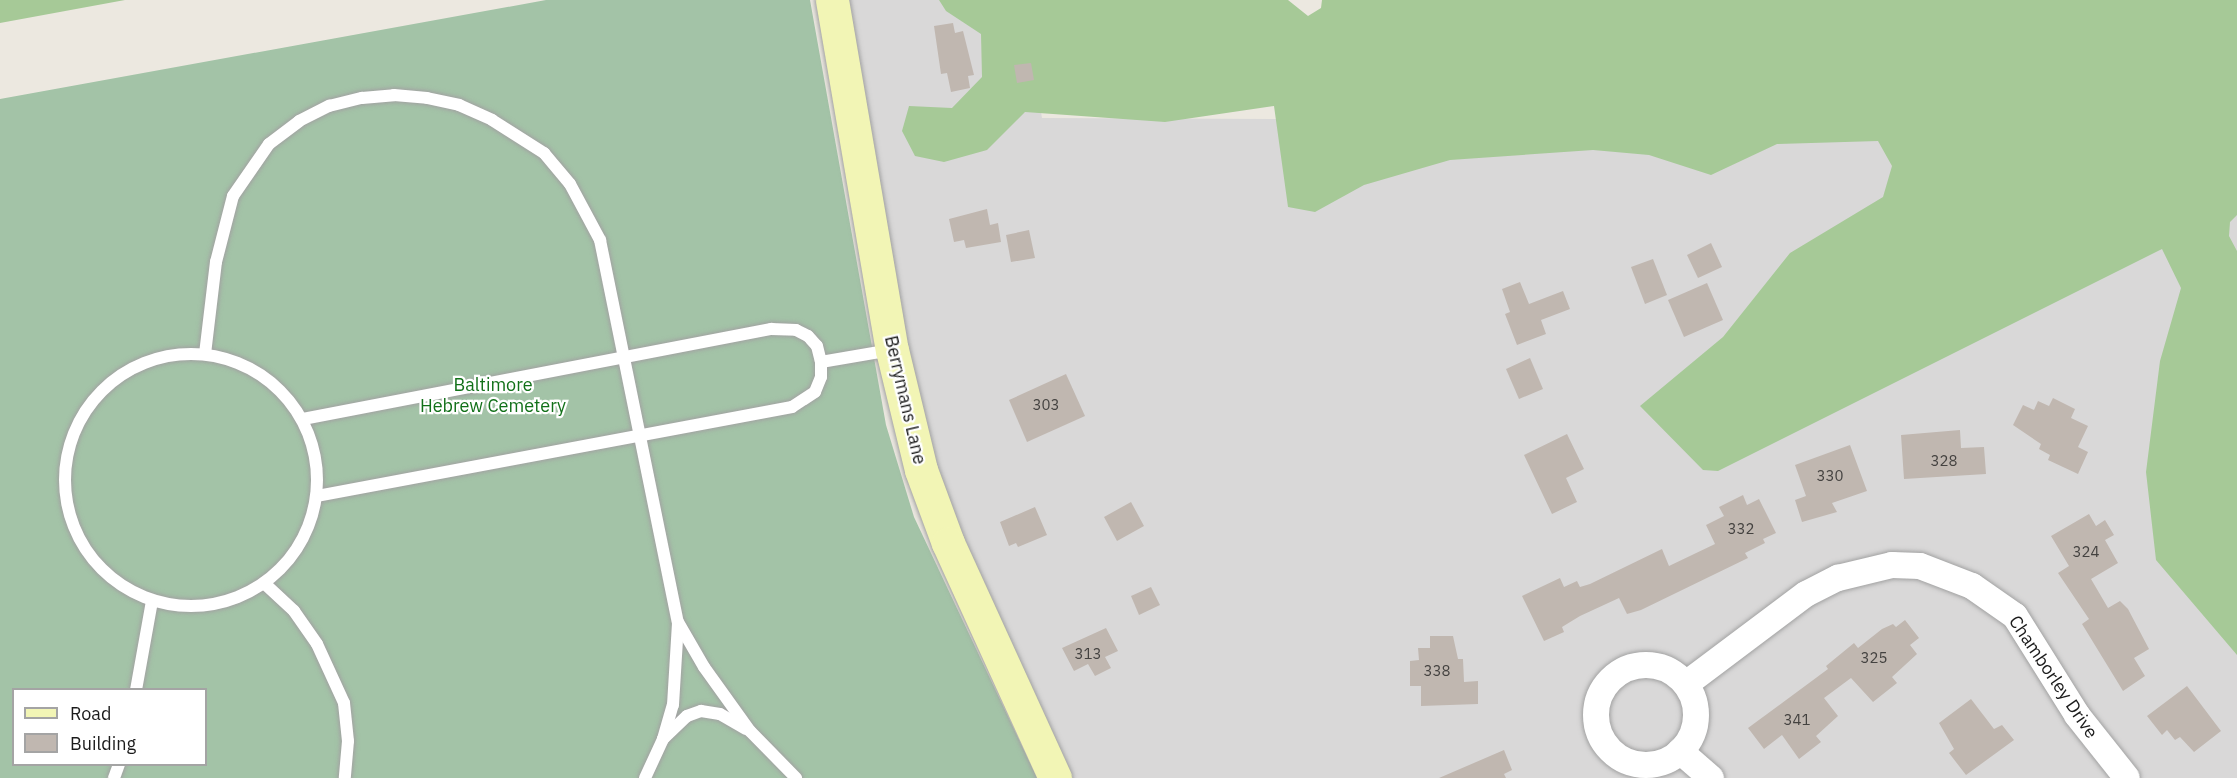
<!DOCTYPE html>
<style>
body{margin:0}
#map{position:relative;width:2237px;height:778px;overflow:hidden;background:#ece8e0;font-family:"IBM Plex Sans",sans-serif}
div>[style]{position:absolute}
.residential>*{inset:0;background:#d9d8d8}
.forest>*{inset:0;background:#a6c997}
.cemetery>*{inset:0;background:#a3c3a7}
.building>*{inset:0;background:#c0b7b0}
.roads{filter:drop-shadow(0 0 2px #a2a2a2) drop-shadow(0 0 2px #a2a2a2)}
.lane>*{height:12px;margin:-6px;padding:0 6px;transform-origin:6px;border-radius:6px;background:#fff}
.lane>.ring{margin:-6px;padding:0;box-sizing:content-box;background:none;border:12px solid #fff;border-radius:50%}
.street>*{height:26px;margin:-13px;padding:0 13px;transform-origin:13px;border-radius:13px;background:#fff}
.street>.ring{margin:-13px;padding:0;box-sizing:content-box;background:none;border:26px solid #fff;border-radius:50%}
.secondary>*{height:33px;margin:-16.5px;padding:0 16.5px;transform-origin:16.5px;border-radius:16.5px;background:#f2f5b5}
span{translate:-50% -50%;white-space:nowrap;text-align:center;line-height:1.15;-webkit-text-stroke:4.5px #fff;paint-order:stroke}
.number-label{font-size:15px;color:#444240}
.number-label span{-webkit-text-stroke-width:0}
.park-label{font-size:18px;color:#117018}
.street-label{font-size:18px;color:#1b1b1b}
.legend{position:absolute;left:12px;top:688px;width:195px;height:78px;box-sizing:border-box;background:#fff;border:2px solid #a4a4a4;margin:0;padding:8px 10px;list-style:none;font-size:18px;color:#1b1b1b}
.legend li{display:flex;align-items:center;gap:12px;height:30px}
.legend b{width:30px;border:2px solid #a4a4a4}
</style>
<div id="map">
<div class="residential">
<div style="clip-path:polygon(843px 0,1022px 0,1042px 118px,2237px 123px,2237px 778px,1068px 778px,958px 540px,915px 408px)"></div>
</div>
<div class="forest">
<div style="clip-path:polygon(0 0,125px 0,0 23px)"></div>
<div style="clip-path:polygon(939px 0,1288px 0,1308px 16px,1321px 8px,1322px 0,2237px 0,2237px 215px,2230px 222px,2229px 236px,2237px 251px,2237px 655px,2156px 560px,2146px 472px,2160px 361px,2181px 288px,2162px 249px,1718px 471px,1703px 470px,1640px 406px,1723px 337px,1790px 253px,1883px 197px,1892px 166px,1878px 141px,1777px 144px,1711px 175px,1649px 155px,1593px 150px,1450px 160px,1364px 185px,1315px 212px,1288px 207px,1274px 106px,1165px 122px,1025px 112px,987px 150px,944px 162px,915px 156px,902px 131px,909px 106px,952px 108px,982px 77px,981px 34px,946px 11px)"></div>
</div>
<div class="cemetery">
<div style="clip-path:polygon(evenodd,546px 0,810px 0,886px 425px,914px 517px,1037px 778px,0 778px,0 99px,546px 0,14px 690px,206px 690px,206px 764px,14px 764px,14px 690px)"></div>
</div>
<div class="building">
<div style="clip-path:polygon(953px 23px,955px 33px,963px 31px,974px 75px,968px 76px,970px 88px,951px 92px,947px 73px,941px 74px,934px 26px)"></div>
<div style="clip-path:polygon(1031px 63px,1034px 80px,1017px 83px,1014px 65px)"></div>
<div style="clip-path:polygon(987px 209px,990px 225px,998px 223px,1001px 242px,966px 248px,964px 240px,954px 242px,949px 219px)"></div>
<div style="clip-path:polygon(1029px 230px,1035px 258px,1011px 262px,1006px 235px)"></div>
<div style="clip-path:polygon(1711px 243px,1722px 267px,1698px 278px,1687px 255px)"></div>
<div style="clip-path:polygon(1653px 259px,1667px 295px,1645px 304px,1631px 267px)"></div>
<div style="clip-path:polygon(1520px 282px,1529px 304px,1563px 291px,1570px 309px,1541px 320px,1546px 334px,1517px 345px,1505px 314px,1510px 312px,1502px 289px)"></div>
<div style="clip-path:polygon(1707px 283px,1723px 320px,1684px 337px,1668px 300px)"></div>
<div style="clip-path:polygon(1530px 358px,1543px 389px,1519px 399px,1506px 369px)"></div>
<div style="clip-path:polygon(1066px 374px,1085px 416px,1027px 442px,1009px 400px)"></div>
<div style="clip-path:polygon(2053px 398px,2075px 409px,2071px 418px,2088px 426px,2078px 447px,2088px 452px,2078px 474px,2048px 460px,2050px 455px,2039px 449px,2041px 444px,2013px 425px,2023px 405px,2034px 410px,2038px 401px,2049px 406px)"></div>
<div style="clip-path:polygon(1960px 430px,1961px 448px,1984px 447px,1986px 474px,1904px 479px,1901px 435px)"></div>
<div style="clip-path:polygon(1567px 434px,1584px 469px,1566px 478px,1577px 502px,1552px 514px,1524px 455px)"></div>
<div style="clip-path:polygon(1850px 445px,1867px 491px,1832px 503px,1837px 512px,1802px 522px,1795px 500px,1806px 496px,1795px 465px)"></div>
<div style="clip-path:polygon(1743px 495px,1747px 505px,1759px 499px,1776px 533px,1763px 539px,1765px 543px,1745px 553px,1748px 558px,1641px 610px,1627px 614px,1619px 598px,1580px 616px,1562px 627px,1564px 632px,1544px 641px,1522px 596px,1560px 578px,1564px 587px,1577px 581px,1580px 587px,1590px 584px,1662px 549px,1669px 566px,1715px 544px,1706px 525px,1724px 516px,1719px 507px)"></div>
<div style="clip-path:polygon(1131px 502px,1144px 526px,1117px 541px,1104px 517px)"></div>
<div style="clip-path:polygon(1035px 507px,1047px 535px,1018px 547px,1016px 543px,1009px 546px,1000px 522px)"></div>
<div style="clip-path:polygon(2089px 514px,2096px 526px,2105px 520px,2114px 535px,2105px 540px,2118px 563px,2091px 579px,2108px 608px,2120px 601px,2128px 609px,2149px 649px,2134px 658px,2145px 676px,2123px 691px,2082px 624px,2089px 619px,2058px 573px,2069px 566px,2051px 536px)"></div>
<div style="clip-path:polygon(1151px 587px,1160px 605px,1139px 615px,1131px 596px)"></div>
<div style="clip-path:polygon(1905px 620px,1919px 638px,1910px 645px,1917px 654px,1892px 677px,1897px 683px,1873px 702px,1851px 678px,1824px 698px,1838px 716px,1816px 736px,1821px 742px,1799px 759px,1782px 735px,1764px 749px,1748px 728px,1828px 669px,1826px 666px,1854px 643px,1858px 648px,1882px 629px,1893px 624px,1896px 627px)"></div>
<div style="clip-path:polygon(1106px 628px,1118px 651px,1105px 657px,1111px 668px,1095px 676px,1088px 664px,1074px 671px,1062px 648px)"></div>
<div style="clip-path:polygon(1430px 636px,1453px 636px,1458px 659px,1463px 659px,1464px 682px,1478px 681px,1478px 704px,1421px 706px,1421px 686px,1410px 686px,1410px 661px,1419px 660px,1418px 648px,1430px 648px)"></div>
<div style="clip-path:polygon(2187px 686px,2221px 731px,2194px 752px,2180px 737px,2175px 740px,2167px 730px,2162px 735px,2147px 716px)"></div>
<div style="clip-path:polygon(1971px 699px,1994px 729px,2002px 725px,2014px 740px,1966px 775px,1949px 753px,1954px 749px,1939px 723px)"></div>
<div style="clip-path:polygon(1504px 750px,1512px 770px,1504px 774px,1506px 778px,1439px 778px)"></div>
</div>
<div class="roads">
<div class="lane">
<div class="ring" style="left:65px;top:354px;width:240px;height:240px"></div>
<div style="left:205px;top:354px;width:93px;rotate:-83.2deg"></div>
<div style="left:216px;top:262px;width:68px;rotate:-75.6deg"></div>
<div style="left:233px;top:196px;width:63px;rotate:-55.3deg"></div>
<div style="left:269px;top:144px;width:38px;rotate:-37deg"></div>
<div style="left:299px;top:121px;width:34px;rotate:-27deg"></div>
<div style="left:329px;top:106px;width:34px;rotate:-14deg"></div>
<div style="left:362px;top:98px;width:32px;rotate:-5deg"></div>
<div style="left:394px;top:95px;width:33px;rotate:5deg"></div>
<div style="left:427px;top:98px;width:33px;rotate:12deg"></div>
<div style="left:459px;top:105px;width:36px;rotate:24deg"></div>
<div style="left:492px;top:120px;width:62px;rotate:32.4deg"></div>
<div style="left:544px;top:153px;width:40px;rotate:50deg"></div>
<div style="left:570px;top:184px;width:64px;rotate:61.8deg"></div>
<div style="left:600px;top:240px;width:390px;rotate:78.5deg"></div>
<div style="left:678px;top:622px;width:52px;rotate:60deg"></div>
<div style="left:704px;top:667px;width:79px;rotate:54.3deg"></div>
<div style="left:750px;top:731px;width:66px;rotate:45.6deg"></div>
<div style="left:821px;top:362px;width:71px;rotate:-9.7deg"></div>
<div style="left:303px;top:419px;width:477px;rotate:-10.9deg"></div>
<div style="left:771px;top:329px;width:25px;rotate:2deg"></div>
<div style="left:796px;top:330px;width:13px;rotate:27deg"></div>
<div style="left:808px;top:336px;width:13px;rotate:48deg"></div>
<div style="left:817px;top:346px;width:16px;rotate:76deg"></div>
<div style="left:821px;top:362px;width:15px;rotate:90deg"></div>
<div style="left:821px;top:377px;width:16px;rotate:112deg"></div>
<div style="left:815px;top:392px;width:27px;rotate:147deg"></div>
<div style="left:792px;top:407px;width:484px;rotate:169.4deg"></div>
<div style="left:264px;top:583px;width:41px;rotate:43deg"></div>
<div style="left:294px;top:611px;width:40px;rotate:55.1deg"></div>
<div style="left:317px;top:644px;width:65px;rotate:65.4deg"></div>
<div style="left:344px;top:703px;width:38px;rotate:84deg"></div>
<div style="left:348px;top:741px;width:37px;rotate:95deg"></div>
<div style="left:136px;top:690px;width:90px;rotate:-79.8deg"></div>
<div style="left:663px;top:739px;width:33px;rotate:-44deg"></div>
<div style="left:687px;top:716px;width:15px;rotate:-20deg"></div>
<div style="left:701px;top:711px;width:19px;rotate:9deg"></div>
<div style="left:720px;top:714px;width:30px;rotate:30deg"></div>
<div style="left:114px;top:778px;width:15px;rotate:-70deg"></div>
<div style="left:645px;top:778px;width:43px;rotate:-65.2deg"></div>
<div style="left:663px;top:739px;width:35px;rotate:-74deg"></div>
<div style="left:673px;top:705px;width:82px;rotate:-86.5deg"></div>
</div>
<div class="street">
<div class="ring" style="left:1596px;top:665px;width:74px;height:74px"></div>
<div style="left:1686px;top:684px;width:150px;rotate:-36.9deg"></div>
<div style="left:1806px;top:594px;width:36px;rotate:-27deg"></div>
<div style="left:1838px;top:578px;width:56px;rotate:-13.5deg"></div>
<div style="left:1892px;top:565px;width:28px;rotate:2deg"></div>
<div style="left:1920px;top:566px;width:56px;rotate:21deg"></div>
<div style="left:1972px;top:586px;width:52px;rotate:34.9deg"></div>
<div style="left:2015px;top:616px;width:117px;rotate:57.9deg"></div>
<div style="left:2077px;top:715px;width:80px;rotate:51.6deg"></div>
<div style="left:1680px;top:751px;width:41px;rotate:41.1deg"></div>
</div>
<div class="secondary">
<div style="left:832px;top:0;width:355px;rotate:80.3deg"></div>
<div style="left:892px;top:350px;width:123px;rotate:76.4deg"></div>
<div style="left:921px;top:470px;width:78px;rotate:69.7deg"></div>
<div style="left:948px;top:543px;width:258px;rotate:65.5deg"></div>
</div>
</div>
<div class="number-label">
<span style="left:1046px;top:405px">303</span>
<span style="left:1944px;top:461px">328</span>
<span style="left:1830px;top:476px">330</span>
<span style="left:1741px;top:529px">332</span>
<span style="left:2086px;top:552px">324</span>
<span style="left:1088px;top:654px">313</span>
<span style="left:1874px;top:658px">325</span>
<span style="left:1437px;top:671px">338</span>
<span style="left:1797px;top:720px">341</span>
</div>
<div class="park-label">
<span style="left:493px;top:396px">Baltimore<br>Hebrew Cemetery</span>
</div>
<div class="street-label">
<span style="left:905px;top:400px;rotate:77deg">Berrymans Lane</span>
<span style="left:2053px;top:677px;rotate:56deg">Chamborley Drive</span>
</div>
<ul class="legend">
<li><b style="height:8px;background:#f2f5b5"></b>Road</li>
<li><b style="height:16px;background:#c0b7b0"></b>Building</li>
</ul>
</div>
